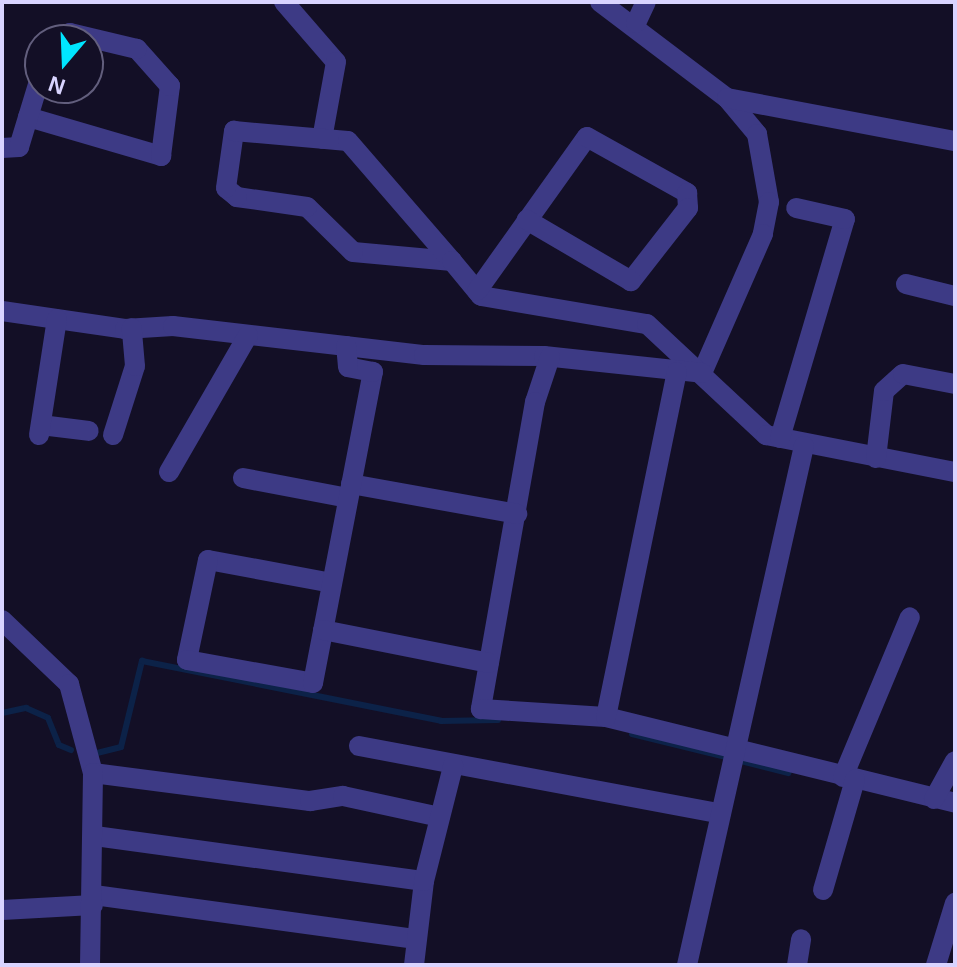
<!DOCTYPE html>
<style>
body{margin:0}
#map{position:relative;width:957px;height:967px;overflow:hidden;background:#130f26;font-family:Helvetica,sans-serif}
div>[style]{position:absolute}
.stream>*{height:6px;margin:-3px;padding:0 3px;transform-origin:3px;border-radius:3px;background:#0c2248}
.minor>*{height:20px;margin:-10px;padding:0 10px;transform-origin:10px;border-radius:10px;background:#3d3a85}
span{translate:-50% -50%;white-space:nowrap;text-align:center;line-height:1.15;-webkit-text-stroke:7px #130f26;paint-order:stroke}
.frame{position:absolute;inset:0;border:4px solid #d9d4ff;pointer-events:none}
.north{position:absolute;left:24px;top:24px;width:80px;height:80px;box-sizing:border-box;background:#130f26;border:2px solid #625e7d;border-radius:50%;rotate:199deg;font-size:22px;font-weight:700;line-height:32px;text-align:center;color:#d9d4ff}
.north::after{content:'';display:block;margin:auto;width:28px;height:36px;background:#00e5ff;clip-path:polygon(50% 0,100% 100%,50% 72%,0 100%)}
</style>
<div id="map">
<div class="stream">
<div style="left:2px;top:713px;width:25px;rotate:-12deg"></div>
<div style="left:26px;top:708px;width:24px;rotate:24deg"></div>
<div style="left:48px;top:718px;width:29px;rotate:68deg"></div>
<div style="left:59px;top:745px;width:13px;rotate:23deg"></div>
<div style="left:632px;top:734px;width:101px;rotate:13.8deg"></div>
<div style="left:93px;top:754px;width:29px;rotate:-14deg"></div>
<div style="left:121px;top:747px;width:89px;rotate:-76.3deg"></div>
<div style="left:142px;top:661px;width:305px;rotate:11.3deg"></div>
<div style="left:441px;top:721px;width:57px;rotate:-1deg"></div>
<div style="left:741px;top:761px;width:49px;rotate:14.3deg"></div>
</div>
<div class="minor">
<div style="left:284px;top:2px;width:79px;rotate:49.1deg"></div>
<div style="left:336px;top:62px;width:78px;rotate:100.3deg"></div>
<div style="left:600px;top:2px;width:159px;rotate:37.1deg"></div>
<div style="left:727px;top:98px;width:47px;rotate:50.2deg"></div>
<div style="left:757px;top:134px;width:69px;rotate:80deg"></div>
<div style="left:769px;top:202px;width:33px;rotate:101deg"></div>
<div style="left:763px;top:234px;width:152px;rotate:113.7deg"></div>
<div style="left:636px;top:23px;width:23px;rotate:-65deg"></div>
<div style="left:727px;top:98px;width:232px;rotate:10.7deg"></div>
<div style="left:28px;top:117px;width:139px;rotate:16.3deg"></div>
<div style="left:161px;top:156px;width:71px;rotate:-82.7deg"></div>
<div style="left:170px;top:86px;width:50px;rotate:-131.7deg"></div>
<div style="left:137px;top:49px;width:69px;rotate:-166.6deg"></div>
<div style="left:70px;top:33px;width:17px;rotate:156deg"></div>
<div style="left:2px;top:148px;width:17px;rotate:-3deg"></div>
<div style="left:19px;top:147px;width:72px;rotate:-73.1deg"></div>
<div style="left:452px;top:261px;width:99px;rotate:-174.8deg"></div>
<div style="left:353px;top:252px;width:64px;rotate:-135.6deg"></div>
<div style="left:307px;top:207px;width:71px;rotate:-171.9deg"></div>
<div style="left:237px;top:197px;width:14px;rotate:-141deg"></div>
<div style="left:226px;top:188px;width:58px;rotate:-82deg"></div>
<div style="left:234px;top:131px;width:114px;rotate:5deg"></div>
<div style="left:348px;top:141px;width:159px;rotate:49.1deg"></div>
<div style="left:452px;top:261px;width:45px;rotate:50.4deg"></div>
<div style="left:481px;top:296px;width:168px;rotate:9.6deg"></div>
<div style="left:647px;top:324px;width:163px;rotate:43deg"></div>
<div style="left:766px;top:435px;width:193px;rotate:11.1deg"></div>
<div style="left:906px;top:284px;width:50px;rotate:13.8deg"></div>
<div style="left:477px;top:291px;width:189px;rotate:-54.5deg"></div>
<div style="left:587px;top:137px;width:115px;rotate:29.2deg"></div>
<div style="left:687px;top:193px;width:15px;rotate:86deg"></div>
<div style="left:688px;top:208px;width:93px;rotate:128deg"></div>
<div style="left:631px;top:281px;width:121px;rotate:-149.6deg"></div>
<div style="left:2px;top:311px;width:124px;rotate:8.3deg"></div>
<div style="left:125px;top:329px;width:48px;rotate:-3.6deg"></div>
<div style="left:173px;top:326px;width:253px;rotate:6.6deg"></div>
<div style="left:424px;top:355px;width:120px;rotate:0.5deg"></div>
<div style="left:544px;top:356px;width:159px;rotate:6.1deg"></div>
<div style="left:550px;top:357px;width:47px;rotate:108.4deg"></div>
<div style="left:535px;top:402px;width:312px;rotate:100deg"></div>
<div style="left:481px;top:709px;width:125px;rotate:3.7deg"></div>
<div style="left:606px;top:717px;width:359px;rotate:13.8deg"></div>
<div style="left:41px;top:425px;width:48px;rotate:7.1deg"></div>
<div style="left:39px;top:435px;width:117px;rotate:-81.2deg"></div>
<div style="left:113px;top:435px;width:72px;rotate:-72.3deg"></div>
<div style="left:135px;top:366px;width:38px;rotate:-95deg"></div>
<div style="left:780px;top:438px;width:228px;rotate:-73.5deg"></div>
<div style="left:845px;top:219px;width:50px;rotate:-167.3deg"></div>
<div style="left:876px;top:458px;width:67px;rotate:-83.2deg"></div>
<div style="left:884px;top:391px;width:25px;rotate:-42deg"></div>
<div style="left:903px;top:374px;width:53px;rotate:10.9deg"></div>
<div style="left:169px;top:472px;width:158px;rotate:-60deg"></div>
<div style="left:243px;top:478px;width:107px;rotate:10.8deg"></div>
<div style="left:351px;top:484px;width:169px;rotate:10.2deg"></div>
<div style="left:332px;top:583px;width:126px;rotate:-169.5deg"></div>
<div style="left:208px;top:560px;width:102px;rotate:101.9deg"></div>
<div style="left:187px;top:660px;width:128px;rotate:10.3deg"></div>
<div style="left:313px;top:683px;width:317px;rotate:-79.1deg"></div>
<div style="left:373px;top:372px;width:25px;rotate:-169deg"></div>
<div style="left:348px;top:367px;width:21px;rotate:-95deg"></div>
<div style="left:2px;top:620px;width:93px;rotate:43.7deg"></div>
<div style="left:69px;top:684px;width:92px;rotate:74.9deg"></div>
<div style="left:93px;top:773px;width:219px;rotate:7.4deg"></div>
<div style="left:310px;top:801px;width:33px;rotate:-9deg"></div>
<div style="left:343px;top:796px;width:99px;rotate:12.2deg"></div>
<div style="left:323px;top:630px;width:169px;rotate:11.2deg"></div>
<div style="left:606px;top:717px;width:352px;rotate:-78.4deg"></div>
<div style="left:359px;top:746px;width:368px;rotate:10.6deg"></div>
<div style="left:843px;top:777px;width:173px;rotate:-67.3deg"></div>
<div style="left:934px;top:799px;width:43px;rotate:-61.1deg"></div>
<div style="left:95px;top:836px;width:332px;rotate:7.8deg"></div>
<div style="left:823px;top:890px;width:115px;rotate:-73.8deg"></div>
<div style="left:94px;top:895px;width:325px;rotate:7.8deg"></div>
<div style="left:2px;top:910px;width:91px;rotate:-3.1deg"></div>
<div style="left:90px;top:965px;width:192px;rotate:-89.1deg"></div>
<div style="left:414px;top:965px;width:85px;rotate:-83.2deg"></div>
<div style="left:424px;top:881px;width:119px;rotate:-75.8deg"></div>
<div style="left:687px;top:965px;width:532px;rotate:-77.3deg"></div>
<div style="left:797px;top:965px;width:26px;rotate:-81deg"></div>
<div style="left:936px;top:965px;width:65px;rotate:-73deg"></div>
</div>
<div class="frame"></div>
<div class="north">N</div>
</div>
